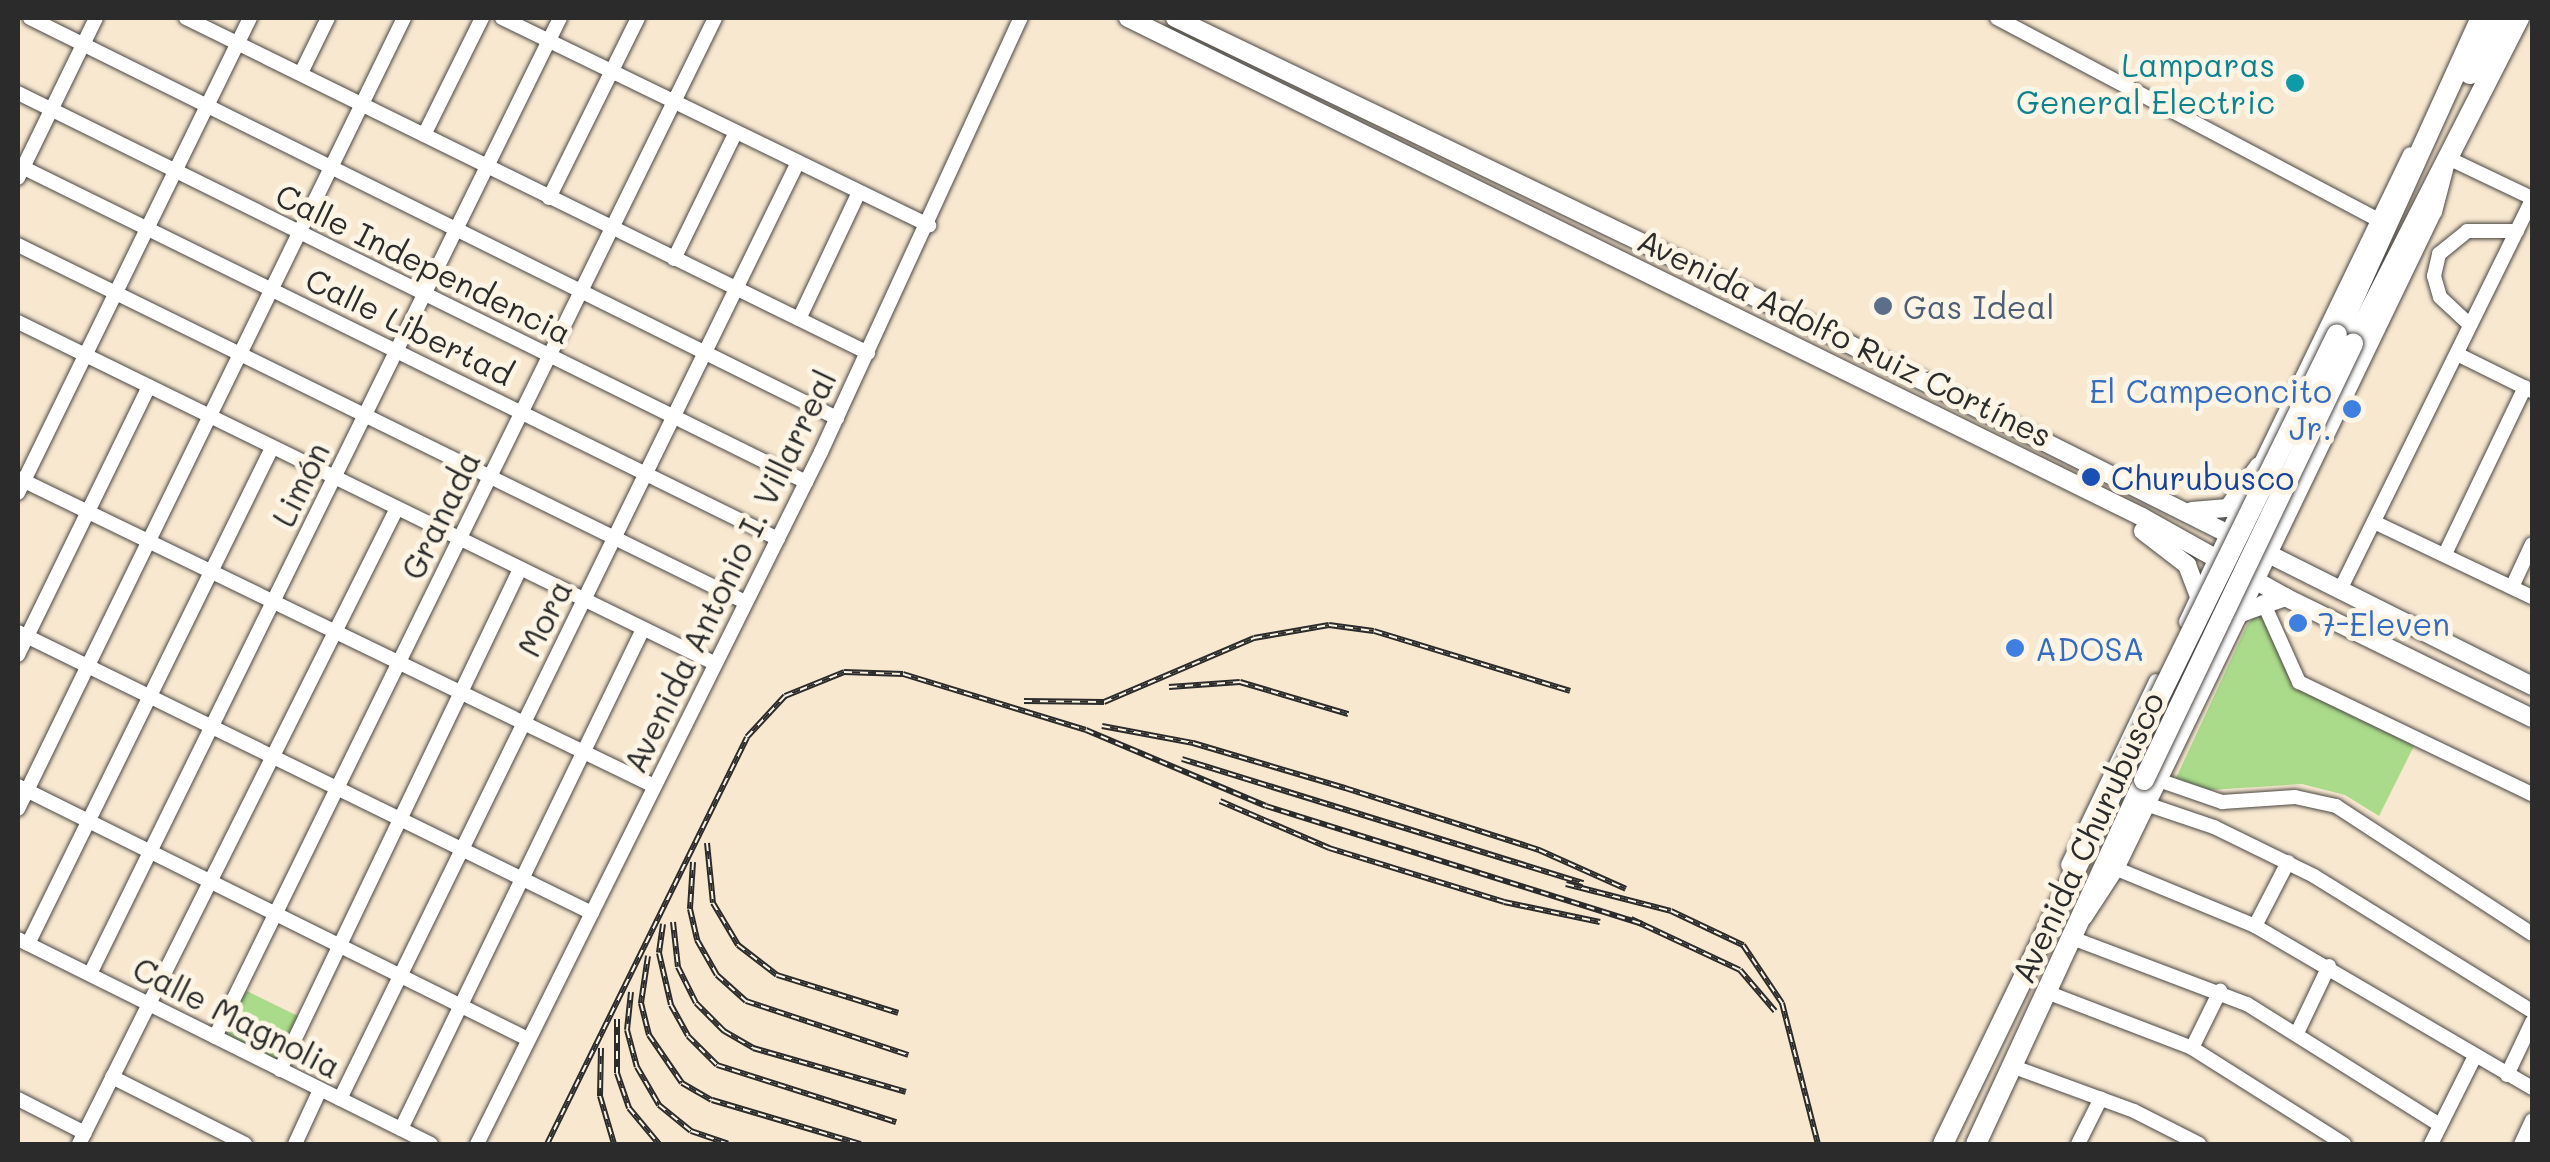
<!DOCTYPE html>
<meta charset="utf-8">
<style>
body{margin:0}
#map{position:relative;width:2550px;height:1162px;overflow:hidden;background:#f8e8d0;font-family:Mali,sans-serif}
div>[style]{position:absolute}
.green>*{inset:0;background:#aadb8a}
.roads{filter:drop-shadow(0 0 2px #4a4744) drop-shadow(0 0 2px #4a4744)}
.minor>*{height:14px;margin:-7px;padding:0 7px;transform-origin:7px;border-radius:7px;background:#fff}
.major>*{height:18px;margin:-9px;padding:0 9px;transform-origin:9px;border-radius:9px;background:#fff}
.highway>*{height:20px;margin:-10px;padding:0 10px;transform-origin:10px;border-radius:10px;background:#fff}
.rail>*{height:6px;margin-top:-3px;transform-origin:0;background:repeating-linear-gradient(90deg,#fcf5e5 0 8px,#2b2b2b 0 16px);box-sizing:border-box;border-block:2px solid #2b2b2b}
.bridges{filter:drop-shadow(0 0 2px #4a4744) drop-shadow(0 0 2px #4a4744)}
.highway-bridge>*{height:20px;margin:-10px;padding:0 10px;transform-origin:10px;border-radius:10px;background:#fff}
.dots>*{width:28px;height:28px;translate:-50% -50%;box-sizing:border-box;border:5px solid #fcf5e5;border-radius:50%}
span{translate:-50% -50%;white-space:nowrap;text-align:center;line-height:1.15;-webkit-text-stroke:10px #fcf5e5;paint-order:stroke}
.culture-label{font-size:32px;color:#0d838f}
.right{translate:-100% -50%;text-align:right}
.street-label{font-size:32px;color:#2b2b2b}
.service-label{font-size:32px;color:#4e5e75}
.left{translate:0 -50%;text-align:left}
.shop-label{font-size:32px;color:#366cbe}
.transit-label{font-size:32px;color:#164399}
.frame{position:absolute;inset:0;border:20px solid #2b2b2b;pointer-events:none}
</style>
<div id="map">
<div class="green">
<div style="clip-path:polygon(2261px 610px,2291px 681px,2414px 746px,2379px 816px,2345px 795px,2302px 784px,2209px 790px,2176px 778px,2247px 625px)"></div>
<div style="clip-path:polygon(245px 990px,300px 1017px,276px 1061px,226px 1034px)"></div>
</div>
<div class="roads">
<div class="minor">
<div style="left:30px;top:18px;width:901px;rotate:26.37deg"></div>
<div style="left:186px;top:18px;width:760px;rotate:26.16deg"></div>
<div style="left:502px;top:18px;width:475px;rotate:25.9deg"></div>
<div style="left:1997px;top:18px;width:430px;rotate:27.9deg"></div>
<div style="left:301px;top:73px;width:61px;rotate:-63.9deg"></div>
<div style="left:18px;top:93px;width:879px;rotate:26.27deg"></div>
<div style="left:424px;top:135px;width:131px;rotate:-63.6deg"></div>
<div style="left:2448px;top:158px;width:93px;rotate:25.5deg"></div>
<div style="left:18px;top:165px;width:847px;rotate:26.2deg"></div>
<div style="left:18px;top:178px;width:178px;rotate:-64deg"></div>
<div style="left:549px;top:198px;width:201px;rotate:-63.7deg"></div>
<div style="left:18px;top:245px;width:810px;rotate:26.15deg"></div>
<div style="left:674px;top:259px;width:141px;rotate:-64deg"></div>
<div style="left:799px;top:319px;width:140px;rotate:-64.7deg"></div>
<div style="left:18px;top:322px;width:775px;rotate:26.1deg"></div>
<div style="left:2470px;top:325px;width:41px;rotate:-137deg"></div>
<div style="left:2440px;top:297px;width:22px;rotate:-106deg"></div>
<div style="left:2434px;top:276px;width:23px;rotate:-77deg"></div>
<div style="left:2439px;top:254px;width:36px;rotate:-39deg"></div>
<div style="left:2467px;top:231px;width:50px"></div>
<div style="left:2457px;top:354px;width:84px;rotate:26.3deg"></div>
<div style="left:2256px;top:473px;width:354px;rotate:-64.2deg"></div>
<div style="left:18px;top:478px;width:707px;rotate:25.84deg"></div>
<div style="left:18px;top:493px;width:529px;rotate:-63.97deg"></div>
<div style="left:2374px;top:522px;width:175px;rotate:25.4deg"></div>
<div style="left:2445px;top:554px;width:185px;rotate:-64.4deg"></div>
<div style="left:2512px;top:587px;width:47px;rotate:-65.1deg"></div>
<div style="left:2340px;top:590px;width:436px;rotate:-63.8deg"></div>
<div style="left:2263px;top:602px;width:88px;rotate:65.8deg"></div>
<div style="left:2299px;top:682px;width:259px;rotate:25.7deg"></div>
<div style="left:2186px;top:622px;width:144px;rotate:-64.9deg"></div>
<div style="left:18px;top:632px;width:639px;rotate:26.08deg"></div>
<div style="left:18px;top:655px;width:299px;rotate:-64deg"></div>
<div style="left:2161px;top:781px;width:65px;rotate:19deg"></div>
<div style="left:2222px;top:802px;width:73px;rotate:-3.9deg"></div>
<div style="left:2295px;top:797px;width:42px;rotate:12.4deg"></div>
<div style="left:2336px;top:806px;width:234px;rotate:33.1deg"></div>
<div style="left:18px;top:786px;width:569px;rotate:26.39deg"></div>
<div style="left:2149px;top:805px;width:69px;rotate:18.7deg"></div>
<div style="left:2214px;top:827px;width:111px;rotate:26.1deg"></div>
<div style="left:2314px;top:876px;width:256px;rotate:31.8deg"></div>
<div style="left:18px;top:809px;width:880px;rotate:-63.99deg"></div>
<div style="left:2068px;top:865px;width:204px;rotate:-64.4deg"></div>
<div style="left:2117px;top:869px;width:149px;rotate:22.4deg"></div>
<div style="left:2255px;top:926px;width:321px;rotate:30.3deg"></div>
<div style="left:2085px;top:918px;width:59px;rotate:-56.9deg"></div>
<div style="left:2117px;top:869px;width:327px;rotate:-64.1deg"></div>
<div style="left:2260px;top:575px;width:403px;rotate:-64.3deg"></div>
<div style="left:2435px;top:212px;width:43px;rotate:-75.3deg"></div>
<div style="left:2255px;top:926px;width:72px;rotate:-62.7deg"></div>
<div style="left:2072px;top:938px;width:187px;rotate:20.7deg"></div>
<div style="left:2247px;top:1004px;width:228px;rotate:32.1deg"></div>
<div style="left:18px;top:939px;width:461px;rotate:26.4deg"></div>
<div style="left:28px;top:944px;width:553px;rotate:-63.81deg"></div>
<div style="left:90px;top:974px;width:1065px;rotate:-63.82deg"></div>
<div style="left:2049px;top:993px;width:153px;rotate:21deg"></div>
<div style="left:2192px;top:1048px;width:180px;rotate:32.3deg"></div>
<div style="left:2298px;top:1031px;width:72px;rotate:-64.5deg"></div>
<div style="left:215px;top:1037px;width:1135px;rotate:-63.86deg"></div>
<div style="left:2192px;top:1048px;width:64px;rotate:-63.8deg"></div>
<div style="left:2014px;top:1067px;width:128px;rotate:20.1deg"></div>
<div style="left:2134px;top:1111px;width:73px;rotate:26.9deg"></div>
<div style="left:280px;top:1070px;width:556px;rotate:-64.4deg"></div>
<div style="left:2507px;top:1075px;width:59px;rotate:-64.7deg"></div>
<div style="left:112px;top:1077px;width:149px;rotate:26.7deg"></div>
<div style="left:18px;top:1099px;width:75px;rotate:26.9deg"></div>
<div style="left:340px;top:1099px;width:1043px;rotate:-63.95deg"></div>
<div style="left:401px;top:1129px;width:555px;rotate:-64.17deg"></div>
<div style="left:79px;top:1144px;width:711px;rotate:-63.43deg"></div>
<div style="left:295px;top:1144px;width:60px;rotate:-65.2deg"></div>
<div style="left:477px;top:1144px;width:773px;rotate:-63.57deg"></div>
<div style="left:821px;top:452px;width:478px;rotate:-65.3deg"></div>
<div style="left:2078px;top:1144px;width:51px;rotate:-63.4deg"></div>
<div style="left:2431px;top:1144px;width:96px;rotate:-63.4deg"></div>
<div style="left:2521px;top:1144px;width:26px;rotate:-65deg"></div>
</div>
<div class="major">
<div style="left:1128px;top:18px;width:1130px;rotate:26.2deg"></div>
<div style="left:2142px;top:517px;width:164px;rotate:29.2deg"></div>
<div style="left:2285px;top:597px;width:275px;rotate:26.1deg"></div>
<div style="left:1175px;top:18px;width:646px;rotate:25.69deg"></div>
<div style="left:1757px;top:298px;width:867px;rotate:26.59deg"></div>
<div style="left:2192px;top:511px;width:36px;rotate:-5deg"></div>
<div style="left:2228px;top:508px;width:52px;rotate:-53.6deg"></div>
<div style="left:2143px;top:531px;width:56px;rotate:37.7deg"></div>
<div style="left:2187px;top:565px;width:31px;rotate:69deg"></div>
<div style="left:2241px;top:613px;width:47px;rotate:-20deg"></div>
</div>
<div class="highway">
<div style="left:2470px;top:74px;width:63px;rotate:-63.4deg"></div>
<div style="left:2337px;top:335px;width:348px;rotate:-65.6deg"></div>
<div style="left:2353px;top:344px;width:366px;rotate:-63deg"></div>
<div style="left:1943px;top:1144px;width:414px;rotate:-64.2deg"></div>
<div style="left:1976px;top:1144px;width:401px;rotate:-65.2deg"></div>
</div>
</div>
<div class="rail">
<div style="left:1169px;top:687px;width:71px;rotate:-4deg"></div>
<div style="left:1240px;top:682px;width:113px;rotate:16.5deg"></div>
<div style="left:1024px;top:701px;width:80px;rotate:0.7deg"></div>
<div style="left:1104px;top:702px;width:163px;rotate:-23.1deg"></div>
<div style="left:1254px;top:638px;width:76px;rotate:-9.8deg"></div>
<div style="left:1329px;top:625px;width:45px;rotate:7.6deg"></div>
<div style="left:1374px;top:631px;width:205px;rotate:17deg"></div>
<div style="left:1102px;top:726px;width:93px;rotate:10.6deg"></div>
<div style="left:1193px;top:743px;width:159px;rotate:16.5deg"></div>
<div style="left:1345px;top:788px;width:204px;rotate:17.7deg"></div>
<div style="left:1539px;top:850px;width:95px;rotate:24.1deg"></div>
<div style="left:1182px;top:759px;width:420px;rotate:17.2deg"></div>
<div style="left:1220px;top:801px;width:119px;rotate:23.3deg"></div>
<div style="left:1329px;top:848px;width:183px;rotate:17.1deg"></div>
<div style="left:1504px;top:902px;width:98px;rotate:11.8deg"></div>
<div style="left:707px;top:843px;width:60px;rotate:84.3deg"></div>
<div style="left:713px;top:903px;width:49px;rotate:59.2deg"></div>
<div style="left:738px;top:945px;width:49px;rotate:37.6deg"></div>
<div style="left:777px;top:975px;width:127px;rotate:17.4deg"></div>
<div style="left:693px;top:862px;width:47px;rotate:93.7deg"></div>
<div style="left:690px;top:909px;width:32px;rotate:77deg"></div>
<div style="left:697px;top:940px;width:40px;rotate:60.3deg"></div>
<div style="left:717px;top:975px;width:39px;rotate:42deg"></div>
<div style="left:746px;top:1001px;width:171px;rotate:18.4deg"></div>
<div style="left:1566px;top:884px;width:108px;rotate:14.4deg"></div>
<div style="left:1671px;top:911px;width:80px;rotate:25.3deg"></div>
<div style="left:1743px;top:945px;width:70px;rotate:56.1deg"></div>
<div style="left:1782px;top:1003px;width:146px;rotate:75.7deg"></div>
<div style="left:1631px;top:919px;width:120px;rotate:25.1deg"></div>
<div style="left:1740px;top:970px;width:54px;rotate:49.5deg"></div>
<div style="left:673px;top:922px;width:45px;rotate:83.7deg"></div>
<div style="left:678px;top:967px;width:40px;rotate:63.4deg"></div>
<div style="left:696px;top:1003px;width:40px;rotate:45deg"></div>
<div style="left:724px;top:1031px;width:34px;rotate:30deg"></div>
<div style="left:753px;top:1048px;width:159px;rotate:16deg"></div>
<div style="left:663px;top:924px;width:29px;rotate:98deg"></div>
<div style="left:659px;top:953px;width:53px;rotate:77deg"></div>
<div style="left:671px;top:1005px;width:35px;rotate:61deg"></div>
<div style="left:688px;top:1036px;width:41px;rotate:45deg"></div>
<div style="left:717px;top:1065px;width:188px;rotate:17.7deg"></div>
<div style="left:648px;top:956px;width:48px;rotate:98.5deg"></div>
<div style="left:641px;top:1003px;width:33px;rotate:76deg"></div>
<div style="left:649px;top:1035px;width:58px;rotate:55.5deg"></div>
<div style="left:682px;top:1083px;width:34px;rotate:30deg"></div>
<div style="left:712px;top:1100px;width:155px;rotate:16.5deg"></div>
<div style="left:631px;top:992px;width:38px;rotate:96deg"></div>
<div style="left:627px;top:1030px;width:38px;rotate:75deg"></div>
<div style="left:637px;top:1067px;width:44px;rotate:59.9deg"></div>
<div style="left:659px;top:1105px;width:41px;rotate:39.1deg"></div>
<div style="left:691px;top:1131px;width:39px;rotate:19deg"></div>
<div style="left:617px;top:1019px;width:54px;rotate:90deg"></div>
<div style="left:617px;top:1073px;width:37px;rotate:71deg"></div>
<div style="left:629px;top:1108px;width:47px;rotate:50.2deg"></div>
<div style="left:601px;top:1048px;width:48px;rotate:91.2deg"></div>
<div style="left:600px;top:1096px;width:50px;rotate:73.7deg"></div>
<div style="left:547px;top:1144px;width:453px;rotate:-63.8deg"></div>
<div style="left:747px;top:737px;width:56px;rotate:-47.2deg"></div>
<div style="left:785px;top:696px;width:64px;rotate:-22.1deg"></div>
<div style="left:844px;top:672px;width:59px;rotate:1.9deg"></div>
<div style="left:903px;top:674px;width:191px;rotate:17deg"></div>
<div style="left:1086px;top:730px;width:195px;rotate:22.9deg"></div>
<div style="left:1266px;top:806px;width:394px;rotate:17.4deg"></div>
</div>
<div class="bridges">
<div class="highway-bridge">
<div style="left:2123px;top:771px;width:486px;rotate:-63.9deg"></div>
<div style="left:2144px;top:780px;width:484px;rotate:-64.4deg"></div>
</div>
</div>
<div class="dots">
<div style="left:2295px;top:83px;background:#0f9aa8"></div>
<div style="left:1883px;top:306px;background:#5c6f8a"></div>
<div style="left:2352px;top:409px;background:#3f7fe0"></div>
<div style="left:2091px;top:477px;background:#1a4fb4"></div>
<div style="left:2298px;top:623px;background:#3f7fe0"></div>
<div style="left:2015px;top:648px;background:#3f7fe0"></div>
</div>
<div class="culture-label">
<span class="right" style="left:2275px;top:83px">Lamparas<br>General Electric</span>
</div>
<div class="street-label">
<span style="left:424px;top:263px;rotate:26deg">Calle Independencia</span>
<span style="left:410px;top:326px;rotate:26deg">Calle Libertad</span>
<span style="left:1845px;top:337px;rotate:26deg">Avenida Adolfo Ruiz Cortínes</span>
<span style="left:300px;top:484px;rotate:-64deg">Limón</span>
<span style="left:440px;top:515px;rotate:-64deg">Granada</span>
<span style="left:729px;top:571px;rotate:-64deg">Avenida Antonio I. Villarreal</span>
<span style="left:544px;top:618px;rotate:-63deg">Mora</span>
<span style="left:2087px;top:837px;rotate:-65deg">Avenida Churubusco</span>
<span style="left:237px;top:1017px;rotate:27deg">Calle Magnolia</span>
</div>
<div class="service-label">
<span class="left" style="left:1903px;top:306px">Gas Ideal</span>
</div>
<div class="shop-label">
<span class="right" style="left:2332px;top:409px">El Campeoncito<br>Jr.</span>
<span class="left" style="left:2318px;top:623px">7-Eleven</span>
<span class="left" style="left:2035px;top:648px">ADOSA</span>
</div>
<div class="transit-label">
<span class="left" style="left:2111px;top:477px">Churubusco</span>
</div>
<div class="frame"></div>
</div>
